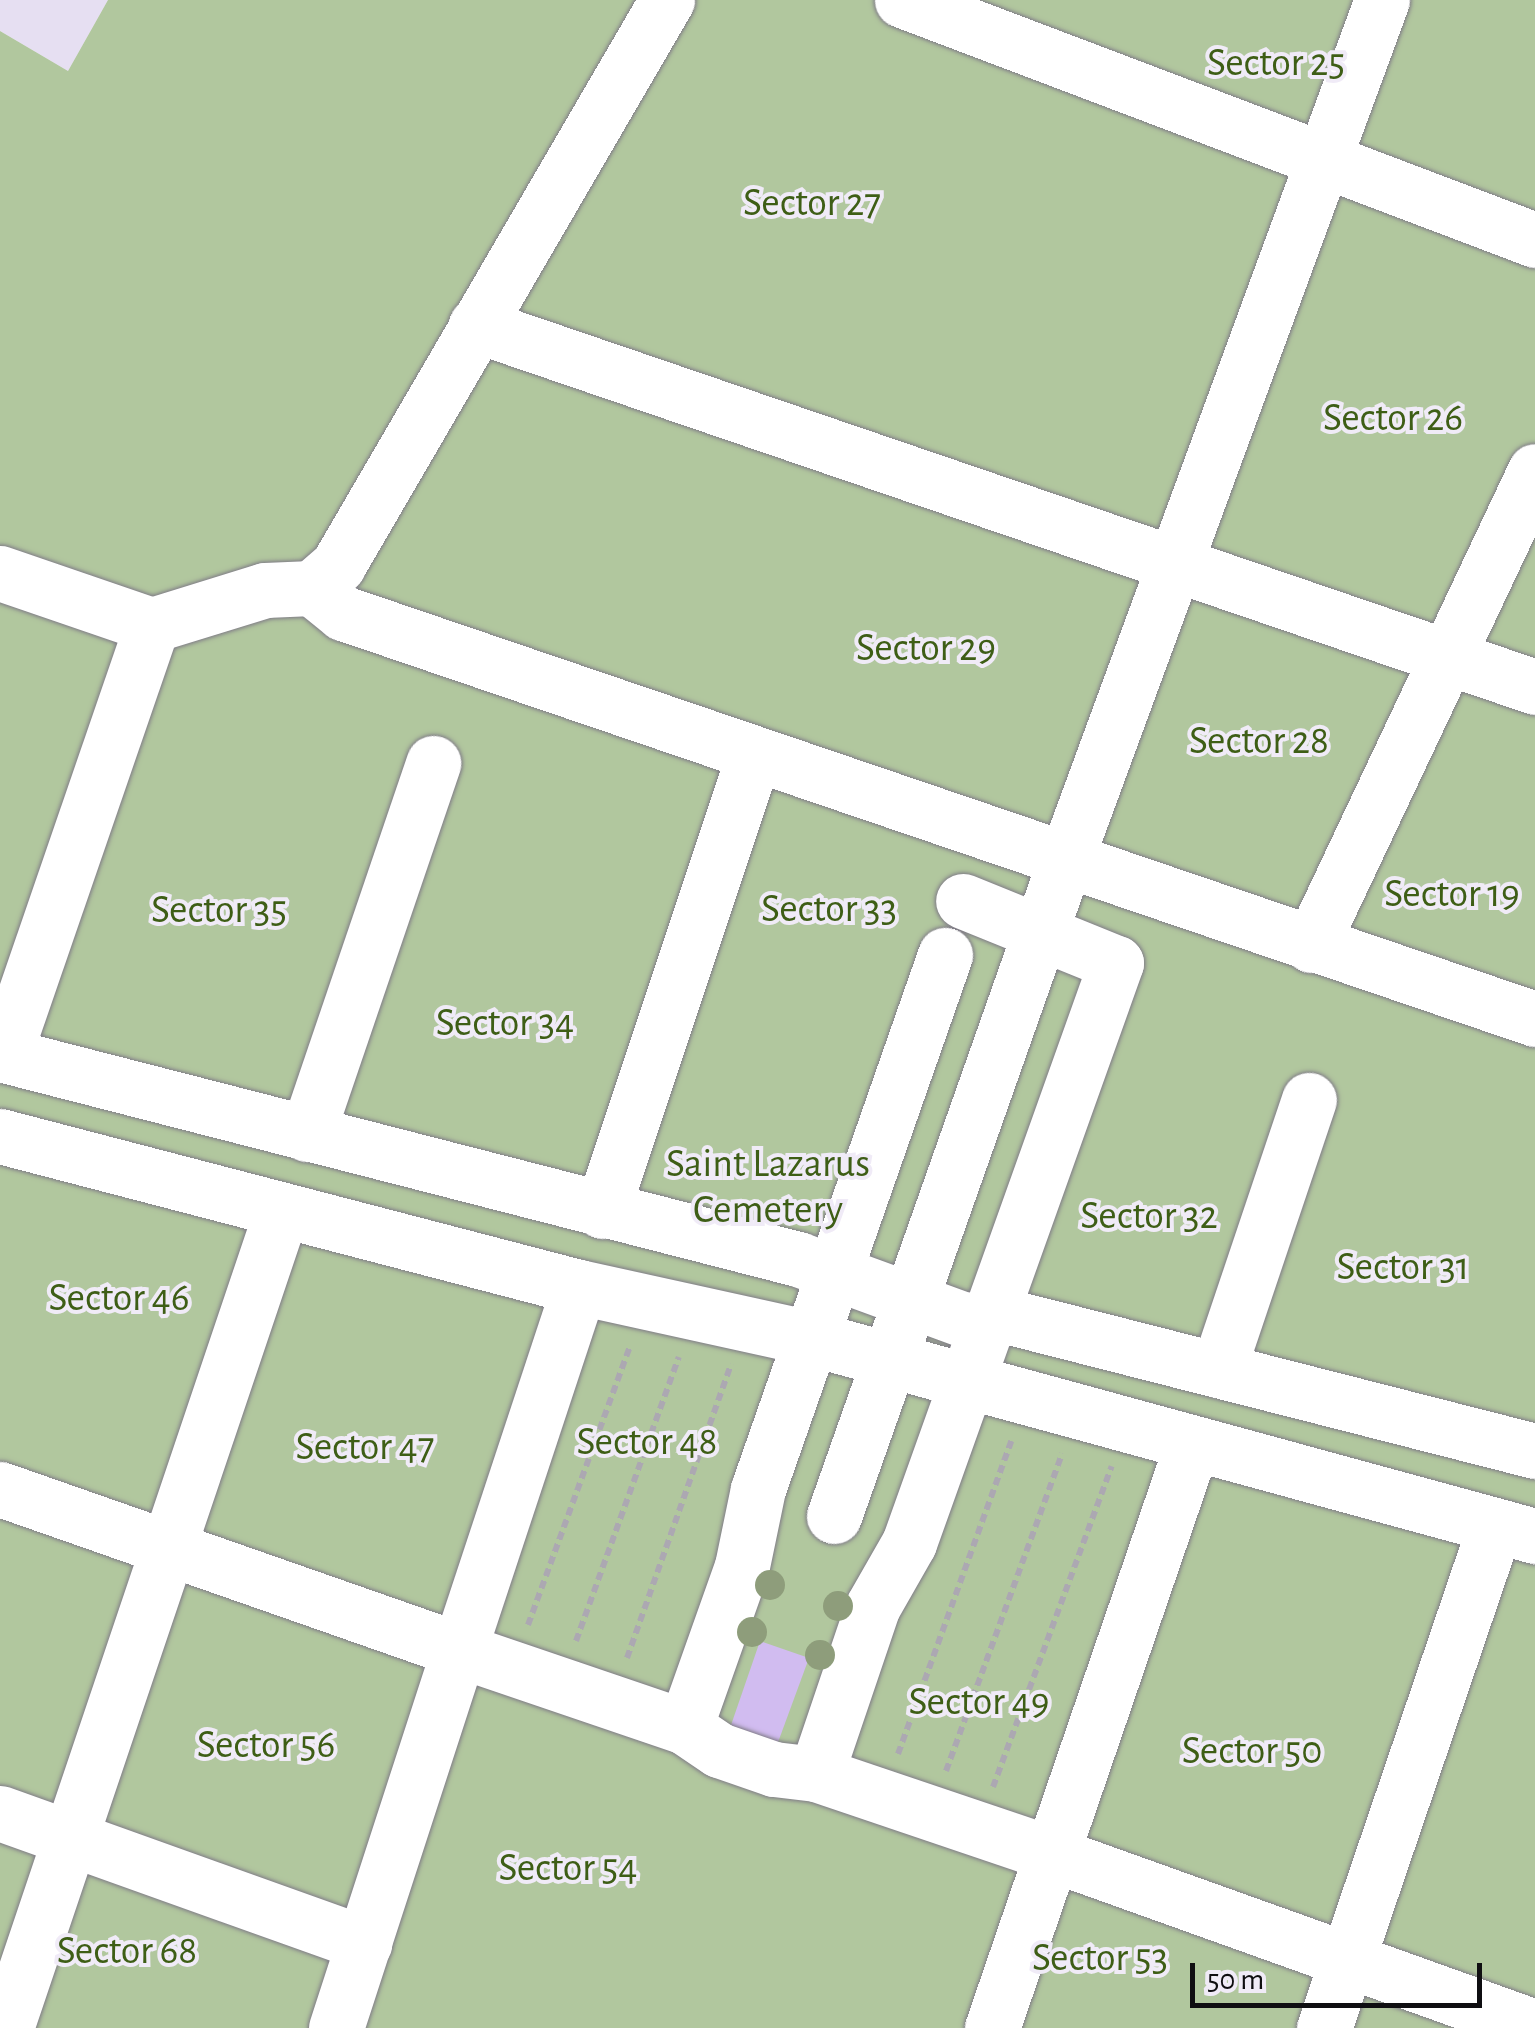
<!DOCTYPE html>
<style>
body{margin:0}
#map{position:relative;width:1535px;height:2028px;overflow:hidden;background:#f0ebf7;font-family:"Alegreya Sans",sans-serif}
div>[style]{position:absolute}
.built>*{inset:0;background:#e6dff2}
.green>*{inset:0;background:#b1c79e}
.building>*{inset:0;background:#d1bcf0}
.path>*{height:6px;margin-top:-3px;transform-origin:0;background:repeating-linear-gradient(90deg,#aca8b2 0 8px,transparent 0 13px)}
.roads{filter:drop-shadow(0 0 2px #807c87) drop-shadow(0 0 2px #807c87)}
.minor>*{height:55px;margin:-27.5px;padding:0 27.5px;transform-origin:27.5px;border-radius:27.5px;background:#fff}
.trees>*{width:30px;height:30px;margin:-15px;border-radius:50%;background:#8e9d7b}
span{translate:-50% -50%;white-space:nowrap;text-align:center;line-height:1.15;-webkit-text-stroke:8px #f0ebf7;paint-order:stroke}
.park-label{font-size:40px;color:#3e5e16}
.scale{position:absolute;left:1190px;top:1963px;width:292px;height:45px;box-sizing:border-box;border:5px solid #0f0e11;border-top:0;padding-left:12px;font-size:30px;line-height:35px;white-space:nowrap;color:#0f0e11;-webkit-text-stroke:8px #f0ebf7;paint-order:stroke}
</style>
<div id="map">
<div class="built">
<div style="clip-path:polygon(0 0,108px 0,68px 71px,0 31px)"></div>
</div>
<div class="green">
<div style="clip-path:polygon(108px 0,1535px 0,1535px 2028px,0 2028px,0 31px,68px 71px)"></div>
</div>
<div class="building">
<div style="clip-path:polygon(760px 1641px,809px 1658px,777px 1745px,730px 1728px)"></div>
</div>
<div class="path">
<div style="left:528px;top:1625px;width:297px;rotate:-69.9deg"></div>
<div style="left:576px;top:1641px;width:302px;rotate:-70.1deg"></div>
<div style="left:627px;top:1658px;width:312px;rotate:-70.5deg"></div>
<div style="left:898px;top:1754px;width:333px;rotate:-70.1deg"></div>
<div style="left:946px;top:1771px;width:338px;rotate:-69.9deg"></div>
<div style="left:993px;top:1787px;width:342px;rotate:-69.7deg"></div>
</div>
<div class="roads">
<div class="minor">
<div style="left:902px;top:0;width:677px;rotate:20.76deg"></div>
<div style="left:476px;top:325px;width:1119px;rotate:18.87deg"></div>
<div style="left:0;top:573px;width:161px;rotate:18.9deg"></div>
<div style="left:152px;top:625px;width:118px;rotate:-17.2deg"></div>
<div style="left:265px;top:590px;width:47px;rotate:-2.4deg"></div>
<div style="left:312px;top:588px;width:35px;rotate:-41deg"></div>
<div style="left:338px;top:565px;width:654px;rotate:-59.79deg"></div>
<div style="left:312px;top:588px;width:40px;rotate:39deg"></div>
<div style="left:343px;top:613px;width:1259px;rotate:18.81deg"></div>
<div style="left:1311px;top:945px;width:524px;rotate:-64.71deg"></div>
<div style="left:0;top:1054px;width:824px;rotate:14.41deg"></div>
<div style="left:798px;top:1259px;width:178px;rotate:20.1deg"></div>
<div style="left:965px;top:1320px;width:41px;rotate:-5.6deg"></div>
<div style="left:1006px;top:1316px;width:546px;rotate:14.32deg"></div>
<div style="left:4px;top:1055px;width:455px;rotate:-71deg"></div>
<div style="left:307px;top:1134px;width:392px;rotate:-71.2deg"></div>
<div style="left:0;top:1136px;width:598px;rotate:14.62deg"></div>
<div style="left:579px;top:1287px;width:237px;rotate:12.4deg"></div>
<div style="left:810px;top:1338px;width:752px;rotate:15.28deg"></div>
<div style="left:602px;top:1211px;width:482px;rotate:-71.6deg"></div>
<div style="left:1218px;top:1370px;width:285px;rotate:-71.4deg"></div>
<div style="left:0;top:1489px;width:486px;rotate:19.3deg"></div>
<div style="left:459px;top:1650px;width:382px;rotate:-71.7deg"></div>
<div style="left:834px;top:1516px;width:700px;rotate:-70.56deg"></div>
<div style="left:1067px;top:856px;width:912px;rotate:-69.8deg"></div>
<div style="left:685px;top:1727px;width:171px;rotate:-70.5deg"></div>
<div style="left:742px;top:1566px;width:79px;rotate:-78.3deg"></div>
<div style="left:758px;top:1489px;width:566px;rotate:-70.7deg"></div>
<div style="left:816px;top:1774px;width:177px;rotate:-71.3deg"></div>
<div style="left:873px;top:1606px;width:73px;rotate:-60.3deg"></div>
<div style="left:909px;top:1543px;width:616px;rotate:-70.36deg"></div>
<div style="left:1116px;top:963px;width:165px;rotate:-157.9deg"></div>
<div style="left:0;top:1813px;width:387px;rotate:19.7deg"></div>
<div style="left:6px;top:2028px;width:863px;rotate:-71.36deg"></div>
<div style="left:336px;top:2028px;width:398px;rotate:-72deg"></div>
<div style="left:459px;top:1650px;width:239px;rotate:18.8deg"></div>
<div style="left:685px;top:1727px;width:41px;rotate:34.1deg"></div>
<div style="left:719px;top:1750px;width:58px;rotate:19.1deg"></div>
<div style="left:774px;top:1769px;width:42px;rotate:6.8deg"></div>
<div style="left:816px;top:1774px;width:249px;rotate:18.7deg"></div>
<div style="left:1052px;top:1854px;width:513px;rotate:19.71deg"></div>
<div style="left:992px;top:2028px;width:616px;rotate:-71.07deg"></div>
<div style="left:1324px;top:2028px;width:530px;rotate:-71.19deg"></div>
</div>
</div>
<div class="trees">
<div style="left:770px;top:1585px"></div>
<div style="left:838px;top:1606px"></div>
<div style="left:752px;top:1632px"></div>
<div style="left:820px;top:1655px"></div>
</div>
<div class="park-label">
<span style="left:1276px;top:63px">Sector 25</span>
<span style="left:812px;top:203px">Sector 27</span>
<span style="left:1393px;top:418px">Sector 26</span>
<span style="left:926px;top:648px">Sector 29</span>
<span style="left:1259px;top:741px">Sector 28</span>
<span style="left:1452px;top:894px">Sector 19</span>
<span style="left:829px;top:909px">Sector 33</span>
<span style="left:219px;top:910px">Sector 35</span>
<span style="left:505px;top:1023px">Sector 34</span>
<span style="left:768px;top:1187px">Saint Lazarus<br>Cemetery</span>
<span style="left:1149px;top:1216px">Sector 32</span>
<span style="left:1403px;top:1267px">Sector 31</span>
<span style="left:119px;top:1298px">Sector 46</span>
<span style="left:647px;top:1442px">Sector 48</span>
<span style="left:365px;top:1447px">Sector 47</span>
<span style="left:979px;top:1702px">Sector 49</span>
<span style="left:266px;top:1745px">Sector 56</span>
<span style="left:1252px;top:1751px">Sector 50</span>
<span style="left:568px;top:1868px">Sector 54</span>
<span style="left:127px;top:1951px">Sector 68</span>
<span style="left:1100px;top:1958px">Sector 53</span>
</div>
<div class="scale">50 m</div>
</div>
